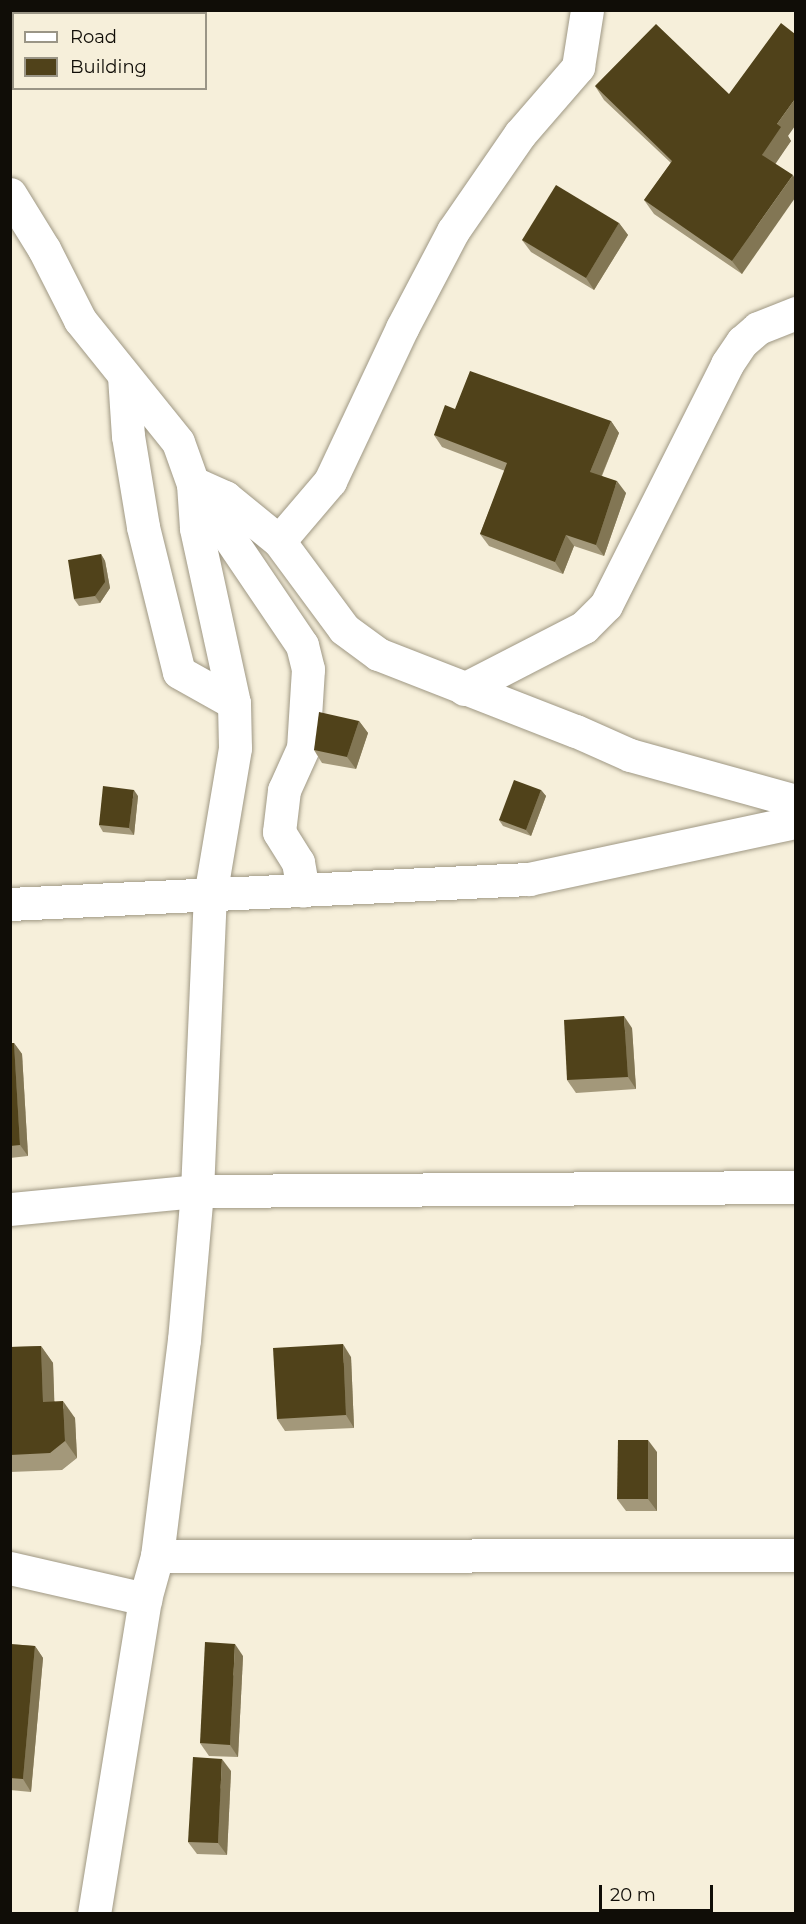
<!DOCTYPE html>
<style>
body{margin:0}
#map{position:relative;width:806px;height:1924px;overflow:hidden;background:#f6efda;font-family:Montserrat,sans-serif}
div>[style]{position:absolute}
.roads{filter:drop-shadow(0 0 2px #9f9884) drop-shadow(0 0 2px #9f9884)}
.minor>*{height:33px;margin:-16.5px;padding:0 16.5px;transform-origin:16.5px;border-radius:16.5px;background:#fff}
.wall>*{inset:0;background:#a3987a}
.shaded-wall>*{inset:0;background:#827654}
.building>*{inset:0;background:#50421a}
span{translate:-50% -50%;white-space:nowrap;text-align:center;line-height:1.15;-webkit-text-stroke:6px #f6efda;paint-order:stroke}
.frame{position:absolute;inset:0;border:12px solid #100d07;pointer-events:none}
.legend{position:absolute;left:12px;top:12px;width:195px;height:78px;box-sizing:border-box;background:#f6efda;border:2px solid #9a9586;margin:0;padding:8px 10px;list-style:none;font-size:18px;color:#100d07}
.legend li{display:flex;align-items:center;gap:12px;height:30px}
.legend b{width:30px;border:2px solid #9a9586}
.scale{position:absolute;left:599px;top:1885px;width:114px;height:27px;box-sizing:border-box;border:3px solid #100d07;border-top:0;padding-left:8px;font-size:18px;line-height:21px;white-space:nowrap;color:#100d07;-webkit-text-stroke:4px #f6efda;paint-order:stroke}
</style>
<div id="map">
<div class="roads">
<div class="minor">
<div style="left:10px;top:194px;width:65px;rotate:58.3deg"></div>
<div style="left:44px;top:249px;width:80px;rotate:63.1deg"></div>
<div style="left:80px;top:320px;width:156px;rotate:51.2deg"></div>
<div style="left:178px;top:442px;width:45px;rotate:70.3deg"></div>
<div style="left:193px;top:484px;width:194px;rotate:55.9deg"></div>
<div style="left:302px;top:645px;width:25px;rotate:76deg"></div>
<div style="left:308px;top:669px;width:79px;rotate:93.6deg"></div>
<div style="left:303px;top:748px;width:46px;rotate:114.3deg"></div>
<div style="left:284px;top:790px;width:42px;rotate:96.8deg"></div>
<div style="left:279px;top:832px;width:36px;rotate:58deg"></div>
<div style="left:298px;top:862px;width:29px;rotate:80deg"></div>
<div style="left:124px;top:376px;width:60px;rotate:86.2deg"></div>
<div style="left:128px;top:436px;width:92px;rotate:80.6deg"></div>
<div style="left:143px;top:527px;width:149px;rotate:76.1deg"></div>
<div style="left:179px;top:672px;width:63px;rotate:29.4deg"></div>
<div style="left:198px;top:485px;width:30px;rotate:24deg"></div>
<div style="left:225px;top:497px;width:70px;rotate:39.2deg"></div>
<div style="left:279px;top:541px;width:79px;rotate:-49.6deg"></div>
<div style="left:330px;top:481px;width:169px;rotate:-64.8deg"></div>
<div style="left:402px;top:328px;width:110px;rotate:-62.3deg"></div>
<div style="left:453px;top:231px;width:118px;rotate:-55.4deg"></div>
<div style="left:520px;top:134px;width:89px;rotate:-49.1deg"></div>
<div style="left:578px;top:67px;width:58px;rotate:-81deg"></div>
<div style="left:279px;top:541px;width:109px;rotate:53.5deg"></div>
<div style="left:344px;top:629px;width:42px;rotate:36.3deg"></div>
<div style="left:378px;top:654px;width:212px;rotate:21.3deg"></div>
<div style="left:576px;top:731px;width:59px;rotate:24deg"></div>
<div style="left:630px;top:755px;width:172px;rotate:15.5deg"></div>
<div style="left:464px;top:689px;width:135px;rotate:-27.3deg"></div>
<div style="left:584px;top:627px;width:31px;rotate:-45deg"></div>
<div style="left:606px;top:605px;width:270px;rotate:-63.3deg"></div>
<div style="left:727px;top:364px;width:27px;rotate:-56deg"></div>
<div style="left:742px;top:342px;width:21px;rotate:-41deg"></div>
<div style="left:758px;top:328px;width:41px;rotate:-21.5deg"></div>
<div style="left:10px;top:904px;width:520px;rotate:-2.76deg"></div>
<div style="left:529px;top:879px;width:273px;rotate:-12.1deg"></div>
<div style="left:10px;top:1209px;width:188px;rotate:-5.5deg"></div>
<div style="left:197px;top:1191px;width:599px;rotate:-0.38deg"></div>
<div style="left:157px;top:1556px;width:639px;rotate:-0.09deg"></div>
<div style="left:10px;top:1568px;width:139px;rotate:12.9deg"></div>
<div style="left:94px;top:1914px;width:319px;rotate:-80.8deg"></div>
<div style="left:145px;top:1599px;width:45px;rotate:-74.4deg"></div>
<div style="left:157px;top:1556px;width:218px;rotate:-82.9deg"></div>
<div style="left:184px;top:1340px;width:150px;rotate:-85deg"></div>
<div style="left:197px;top:1191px;width:295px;rotate:-87.5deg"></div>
<div style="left:210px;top:896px;width:150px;rotate:-80.4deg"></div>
<div style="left:235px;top:748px;width:45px;rotate:-91.3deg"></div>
<div style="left:234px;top:703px;width:179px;rotate:-102.3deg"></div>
<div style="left:196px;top:528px;width:44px;rotate:-93.9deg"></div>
</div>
</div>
<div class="wall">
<div style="clip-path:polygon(595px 86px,788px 136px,791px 141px,775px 163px,742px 274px,654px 214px,644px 200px,671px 163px,604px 100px)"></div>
<div style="clip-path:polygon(619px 223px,628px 235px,594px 290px,531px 252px,522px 240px)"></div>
<div style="clip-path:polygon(455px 409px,611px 421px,619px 433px,602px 476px,626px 493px,604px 556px,574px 546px,563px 574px,489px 546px,480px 534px,505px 471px,442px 447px,434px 435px)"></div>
<div style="clip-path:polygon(101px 554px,105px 561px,110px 588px,100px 603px,79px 606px,74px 599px)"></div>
<div style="clip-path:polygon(359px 721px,368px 733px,356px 769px,322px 763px,314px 750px)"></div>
<div style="clip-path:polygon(541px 790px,546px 796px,531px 836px,503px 826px,499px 820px)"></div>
<div style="clip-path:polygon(138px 796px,134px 835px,103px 832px,99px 825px)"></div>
<div style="clip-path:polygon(632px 1028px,636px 1089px,576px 1093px,567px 1080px)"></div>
<div style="clip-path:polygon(10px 1043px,14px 1043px,22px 1054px,28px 1156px,10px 1158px)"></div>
<div style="clip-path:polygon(41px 1346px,53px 1363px,54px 1401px,75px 1418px,77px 1458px,62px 1470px,10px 1472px,10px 1347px)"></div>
<div style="clip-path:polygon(351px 1357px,354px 1428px,285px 1431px,277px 1419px)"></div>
<div style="clip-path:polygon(657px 1452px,657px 1511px,626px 1511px,617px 1499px)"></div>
<div style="clip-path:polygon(10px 1644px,35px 1646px,43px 1658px,31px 1792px,10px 1790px)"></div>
<div style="clip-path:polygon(243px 1656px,238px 1757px,209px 1756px,200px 1743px)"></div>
<div style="clip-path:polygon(231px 1771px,227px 1855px,197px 1854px,188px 1842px)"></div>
</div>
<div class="shaded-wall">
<div style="clip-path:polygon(26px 10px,35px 10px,32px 14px,28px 14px)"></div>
<div style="clip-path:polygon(795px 99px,795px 126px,788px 136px,791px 141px,772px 169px,762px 155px,777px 124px)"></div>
<div style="clip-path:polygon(793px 175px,795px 179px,795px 198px,742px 274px,732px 261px)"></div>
<div style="clip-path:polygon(619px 223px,628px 235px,594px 290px,586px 278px)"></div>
<div style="clip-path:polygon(611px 421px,619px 433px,598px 484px,590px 472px)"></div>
<div style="clip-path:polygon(617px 481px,626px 493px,604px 556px,596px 545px)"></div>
<div style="clip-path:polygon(566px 535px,574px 546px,563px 574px,555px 562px)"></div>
<div style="clip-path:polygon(101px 554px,105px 561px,110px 588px,100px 603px,95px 596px)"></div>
<div style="clip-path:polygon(359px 721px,368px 733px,356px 769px,347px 757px)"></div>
<div style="clip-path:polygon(134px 790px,138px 796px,134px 835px,129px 828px)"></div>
<div style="clip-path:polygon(541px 790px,546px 796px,531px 836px,526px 830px)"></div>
<div style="clip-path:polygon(624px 1016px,632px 1028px,636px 1089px,628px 1077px)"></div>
<div style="clip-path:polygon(14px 1043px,22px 1054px,28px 1156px,20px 1145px)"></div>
<div style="clip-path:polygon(343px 1344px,351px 1357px,354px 1428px,346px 1415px)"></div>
<div style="clip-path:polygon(41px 1346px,53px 1363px,55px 1419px,43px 1402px)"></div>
<div style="clip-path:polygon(63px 1401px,75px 1418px,77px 1458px,65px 1441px)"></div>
<div style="clip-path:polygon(648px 1440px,657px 1452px,657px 1511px,648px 1499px)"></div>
<div style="clip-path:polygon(235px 1644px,243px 1656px,238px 1757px,230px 1745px)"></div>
<div style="clip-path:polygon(35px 1646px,43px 1658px,31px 1792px,23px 1779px)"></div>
<div style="clip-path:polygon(222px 1759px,231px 1771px,227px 1855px,218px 1843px)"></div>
</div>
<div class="building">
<div style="clip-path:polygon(781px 23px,795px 34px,795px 99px,777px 124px,781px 127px,762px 155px,793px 175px,732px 261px,644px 200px,672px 161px,595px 86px,656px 24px,729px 94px)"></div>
<div style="clip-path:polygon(556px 185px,619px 223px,586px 278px,522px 240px)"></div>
<div style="clip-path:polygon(470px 371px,611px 421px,590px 472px,617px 481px,596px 545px,566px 535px,555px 562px,480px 534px,507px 463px,434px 435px,445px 405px,455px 409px)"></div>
<div style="clip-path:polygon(101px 554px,105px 582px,95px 596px,74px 599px,68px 560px)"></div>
<div style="clip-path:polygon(319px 712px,359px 721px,347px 757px,314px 750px)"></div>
<div style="clip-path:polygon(514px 780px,541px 790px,526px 830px,499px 820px)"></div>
<div style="clip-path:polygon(103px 786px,134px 790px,129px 828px,99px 825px)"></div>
<div style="clip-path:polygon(624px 1016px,628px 1077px,567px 1080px,564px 1020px)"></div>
<div style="clip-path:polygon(10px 1043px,14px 1043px,20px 1145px,10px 1146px)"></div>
<div style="clip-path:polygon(343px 1344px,346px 1415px,277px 1419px,273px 1348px)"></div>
<div style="clip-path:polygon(41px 1346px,43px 1402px,63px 1401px,65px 1441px,50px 1453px,10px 1455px,10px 1347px)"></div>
<div style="clip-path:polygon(618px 1440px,648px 1440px,648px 1499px,617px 1499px)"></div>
<div style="clip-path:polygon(205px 1642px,235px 1644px,230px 1745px,200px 1743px)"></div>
<div style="clip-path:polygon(10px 1644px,35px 1646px,23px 1779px,10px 1778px)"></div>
<div style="clip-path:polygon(193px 1757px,222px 1759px,218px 1843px,188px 1842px)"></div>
</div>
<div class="frame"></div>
<ul class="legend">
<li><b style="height:8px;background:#fff"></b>Road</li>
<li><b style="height:16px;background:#50421a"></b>Building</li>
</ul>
<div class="scale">20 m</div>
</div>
